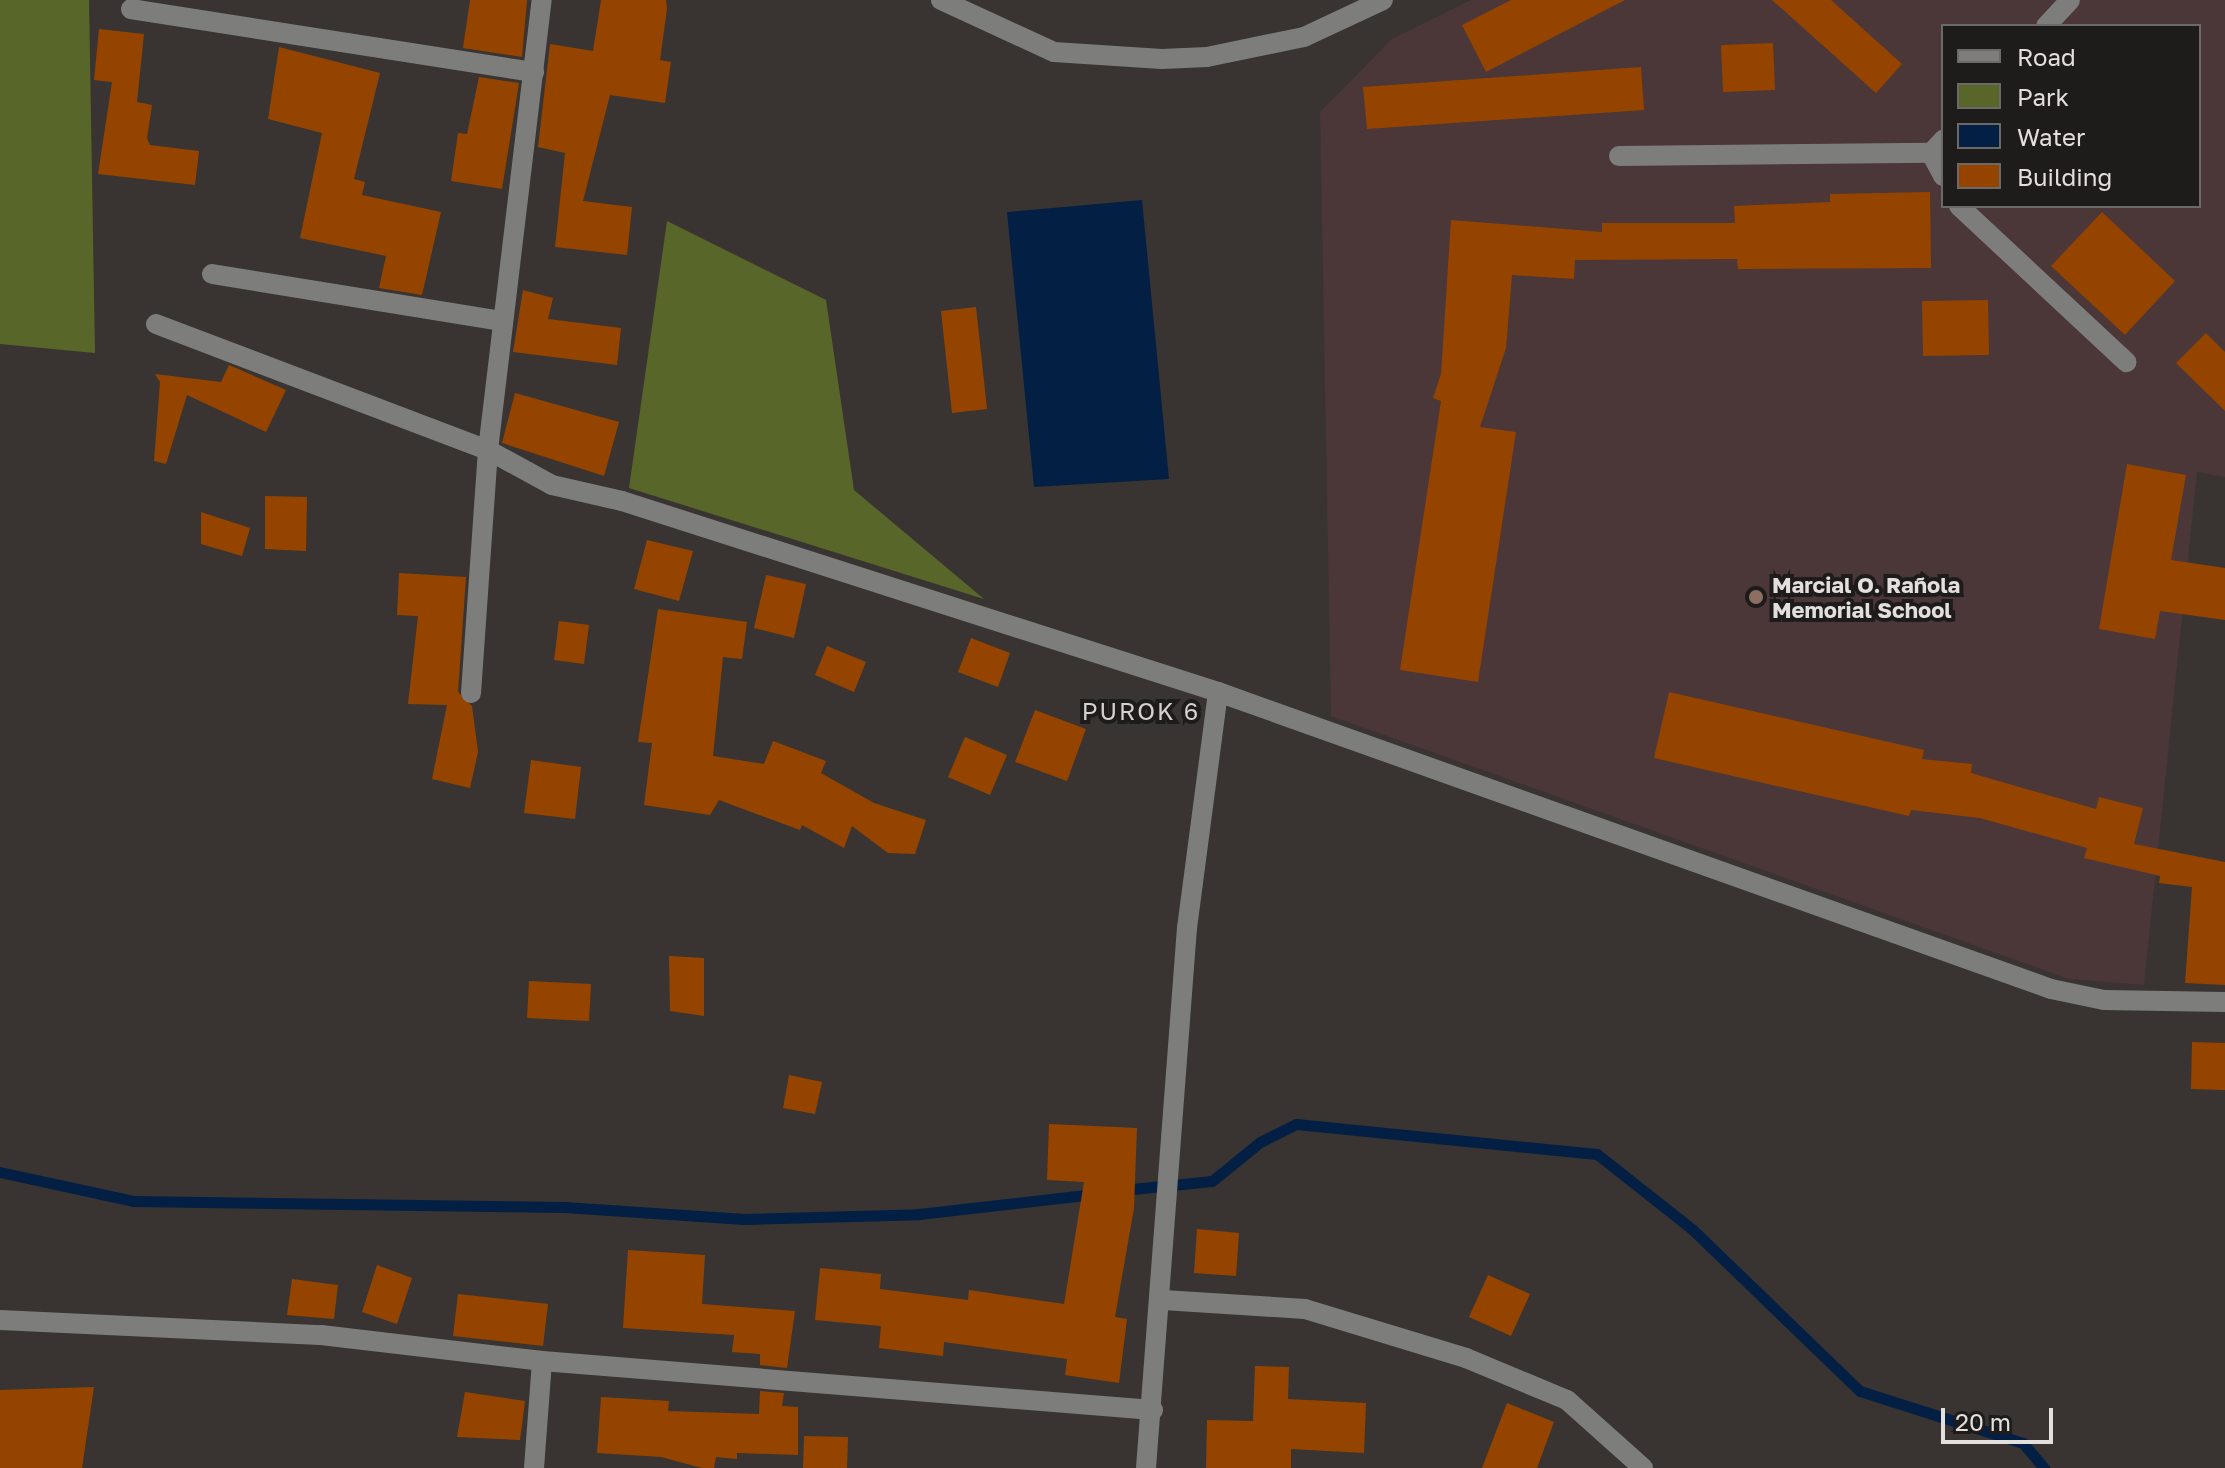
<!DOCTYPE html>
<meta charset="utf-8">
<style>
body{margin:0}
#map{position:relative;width:2225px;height:1468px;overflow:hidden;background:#393431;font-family:"Golos Text",sans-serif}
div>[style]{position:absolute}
.education>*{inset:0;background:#4b3638}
.green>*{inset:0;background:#596629}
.water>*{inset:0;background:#031f44}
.stream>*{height:11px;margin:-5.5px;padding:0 5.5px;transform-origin:5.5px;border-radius:5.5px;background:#031f44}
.building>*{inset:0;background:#954400}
.minor>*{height:20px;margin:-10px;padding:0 10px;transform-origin:10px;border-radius:10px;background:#7d7e7c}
.dots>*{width:22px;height:22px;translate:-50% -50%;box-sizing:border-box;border:4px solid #1e1c1b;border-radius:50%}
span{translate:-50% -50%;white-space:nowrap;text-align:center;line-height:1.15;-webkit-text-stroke:8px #1e1c1b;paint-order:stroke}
.poi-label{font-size:22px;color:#e2dfdd;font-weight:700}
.left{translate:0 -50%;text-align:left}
.neighbourhood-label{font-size:24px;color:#d7d1cd;letter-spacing:2px}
.legend{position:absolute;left:1941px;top:24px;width:260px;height:184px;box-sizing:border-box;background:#1e1c1b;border:2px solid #6c6a69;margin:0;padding:10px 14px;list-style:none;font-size:24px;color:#e2dfdd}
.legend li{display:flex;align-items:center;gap:16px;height:40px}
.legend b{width:40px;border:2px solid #6c6a69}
.scale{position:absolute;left:1941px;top:1408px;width:112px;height:36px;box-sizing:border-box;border:4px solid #e2dfdd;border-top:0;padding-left:10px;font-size:24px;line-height:28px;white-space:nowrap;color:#e2dfdd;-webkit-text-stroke:6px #1e1c1b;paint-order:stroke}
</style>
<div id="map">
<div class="education">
<div style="clip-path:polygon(evenodd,1471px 0,2225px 0,2225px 477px,2197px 472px,2144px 985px,2069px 979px,1331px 716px,1320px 112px,1392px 39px,1471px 0,1943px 26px,2199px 26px,2199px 206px,1943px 206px,1943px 26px)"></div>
</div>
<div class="green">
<div style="clip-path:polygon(0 0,89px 0,95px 353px,0 344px)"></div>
<div style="clip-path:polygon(667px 221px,826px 300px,854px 490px,984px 599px,629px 488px)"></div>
</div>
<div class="water">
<div style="clip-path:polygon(1142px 200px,1169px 479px,1034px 487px,1007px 212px)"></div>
</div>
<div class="stream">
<div style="left:0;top:1172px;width:136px;rotate:12.3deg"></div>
<div style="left:133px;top:1201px;width:431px;rotate:0.8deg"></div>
<div style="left:564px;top:1207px;width:181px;rotate:3.8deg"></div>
<div style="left:745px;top:1219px;width:174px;rotate:-1.6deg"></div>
<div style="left:919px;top:1214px;width:176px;rotate:-6.5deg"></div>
<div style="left:1123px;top:1190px;width:89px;rotate:-5.8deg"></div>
<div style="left:1212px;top:1181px;width:62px;rotate:-39.1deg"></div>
<div style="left:1260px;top:1142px;width:40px;rotate:-26.6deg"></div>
<div style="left:1296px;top:1124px;width:302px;rotate:5.7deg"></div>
<div style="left:1597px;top:1154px;width:121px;rotate:38.3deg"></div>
<div style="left:1692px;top:1229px;width:233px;rotate:44deg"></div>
<div style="left:1860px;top:1391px;width:171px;rotate:17.7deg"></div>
<div style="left:2023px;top:1443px;width:33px;rotate:50deg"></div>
</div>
<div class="building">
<div style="clip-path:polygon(470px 0,527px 0,522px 57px,463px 48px)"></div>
<div style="clip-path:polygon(601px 0,666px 0,667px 9px,660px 60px,671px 62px,665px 103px,610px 95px,583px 201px,632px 207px,627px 255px,555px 247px,565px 153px,538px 147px,550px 44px,593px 51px)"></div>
<div style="clip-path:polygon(1511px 0,1625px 0,1486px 72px,1462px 25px)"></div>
<div style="clip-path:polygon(1772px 0,1831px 0,1902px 64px,1876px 93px)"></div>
<div style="clip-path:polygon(99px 29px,144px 34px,137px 102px,152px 105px,147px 138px,150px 145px,199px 151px,195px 185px,98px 174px,112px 82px,94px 80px)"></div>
<div style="clip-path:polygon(1773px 43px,1775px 90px,1723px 92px,1721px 45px)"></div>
<div style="clip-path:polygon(279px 47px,380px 73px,354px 179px,365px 182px,362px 195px,441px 212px,422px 295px,379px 288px,386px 256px,300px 238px,322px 133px,268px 119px)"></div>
<div style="clip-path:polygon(1641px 67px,1644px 110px,1367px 129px,1363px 87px)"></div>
<div style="clip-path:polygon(479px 77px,519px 83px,502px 189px,451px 181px,458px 133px,467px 134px)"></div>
<div style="clip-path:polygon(1930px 192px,1931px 268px,1738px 269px,1737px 259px,1575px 260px,1574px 279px,1512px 275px,1506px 348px,1480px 427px,1516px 432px,1478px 682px,1400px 670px,1441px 401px,1433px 398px,1441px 374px,1451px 220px,1602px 232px,1602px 223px,1735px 223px,1734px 206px,1830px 202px,1830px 194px)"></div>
<div style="clip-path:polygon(2102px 212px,2175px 281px,2125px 335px,2051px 266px)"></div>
<div style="clip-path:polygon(523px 290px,553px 298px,548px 319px,621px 328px,617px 365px,513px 352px)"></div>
<div style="clip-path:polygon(1988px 300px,1989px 355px,1923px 356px,1922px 301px)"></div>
<div style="clip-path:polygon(976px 307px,987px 409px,952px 413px,941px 311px)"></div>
<div style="clip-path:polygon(2206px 333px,2225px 352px,2225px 411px,2176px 363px)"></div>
<div style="clip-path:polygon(229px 365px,286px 390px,266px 432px,187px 395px,166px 464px,154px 461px,160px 382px,155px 374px,221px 382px)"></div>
<div style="clip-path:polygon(515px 393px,619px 422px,604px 476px,502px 443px)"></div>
<div style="clip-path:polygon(2127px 464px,2186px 475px,2171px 560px,2225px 568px,2225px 620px,2160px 611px,2155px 639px,2099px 629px)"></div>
<div style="clip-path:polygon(265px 496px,307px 497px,306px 551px,265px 549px)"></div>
<div style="clip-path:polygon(201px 512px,250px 528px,242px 556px,201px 544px)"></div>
<div style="clip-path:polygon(647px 540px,693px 551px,679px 601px,634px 589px)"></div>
<div style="clip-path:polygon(399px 573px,466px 577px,458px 692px,472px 706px,478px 752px,470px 788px,432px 779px,447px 705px,408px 704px,418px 616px,397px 615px)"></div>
<div style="clip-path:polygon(766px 575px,806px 584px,794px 638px,754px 628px)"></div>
<div style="clip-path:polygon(658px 609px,747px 622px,742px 659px,723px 657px,713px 756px,764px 764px,773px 741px,826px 761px,821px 773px,874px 803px,926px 820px,915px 854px,888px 853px,852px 826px,844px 848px,802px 825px,800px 830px,719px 800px,710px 815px,644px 805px,652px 743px,638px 742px)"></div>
<div style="clip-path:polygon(559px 621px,589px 625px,584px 664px,554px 660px)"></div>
<div style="clip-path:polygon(971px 638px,1010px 653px,998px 687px,958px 672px)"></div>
<div style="clip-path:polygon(827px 646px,866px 662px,854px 692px,815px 675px)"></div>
<div style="clip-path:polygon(1669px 692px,1924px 750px,1922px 759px,1972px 764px,1971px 773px,2096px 809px,2099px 797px,2143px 808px,2134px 844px,2225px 862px,2225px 985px,2185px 983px,2192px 887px,2159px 883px,2160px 876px,2084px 858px,2087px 848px,1980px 818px,1911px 810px,1909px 816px,1654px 758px)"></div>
<div style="clip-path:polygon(1035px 710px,1086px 729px,1067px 781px,1015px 762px)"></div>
<div style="clip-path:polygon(965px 737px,1007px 755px,990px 795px,948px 777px)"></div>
<div style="clip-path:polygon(531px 760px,581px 767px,575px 819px,524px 813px)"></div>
<div style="clip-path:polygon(669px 956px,704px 958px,704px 1016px,670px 1011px)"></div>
<div style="clip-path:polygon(529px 981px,591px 984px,589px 1021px,527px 1018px)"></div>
<div style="clip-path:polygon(2192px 1042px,2225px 1043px,2225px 1090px,2191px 1089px)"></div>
<div style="clip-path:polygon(789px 1075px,822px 1082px,815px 1114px,783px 1108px)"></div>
<div style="clip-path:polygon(1049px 1124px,1137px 1128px,1134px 1208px,1115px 1317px,1127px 1319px,1119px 1383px,1065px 1375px,1067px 1359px,944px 1342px,943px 1356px,879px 1348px,881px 1326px,815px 1320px,820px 1268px,881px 1274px,880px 1289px,968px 1300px,969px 1290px,1064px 1304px,1084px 1182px,1047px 1180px)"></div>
<div style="clip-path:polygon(1197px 1229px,1239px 1233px,1236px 1276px,1194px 1273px)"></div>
<div style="clip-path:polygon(628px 1250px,705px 1255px,702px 1304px,795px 1311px,787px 1368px,760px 1365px,760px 1354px,732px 1352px,734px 1335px,623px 1328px)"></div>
<div style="clip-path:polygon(377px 1265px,412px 1278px,397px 1324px,362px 1312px)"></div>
<div style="clip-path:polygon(1488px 1275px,1530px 1294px,1511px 1336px,1469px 1317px)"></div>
<div style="clip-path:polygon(292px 1279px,338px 1285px,334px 1319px,287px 1315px)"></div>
<div style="clip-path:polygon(458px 1294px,548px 1304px,543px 1346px,453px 1336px)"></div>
<div style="clip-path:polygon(1255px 1366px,1289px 1367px,1288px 1399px,1366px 1403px,1364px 1453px,1291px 1449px,1291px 1468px,1206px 1468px,1207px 1420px,1253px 1421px)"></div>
<div style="clip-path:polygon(94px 1387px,82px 1468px,0 1468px,0 1390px)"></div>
<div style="clip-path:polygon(760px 1391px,784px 1393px,782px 1406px,798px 1407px,798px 1455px,737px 1453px,737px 1459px,716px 1457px,714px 1468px,702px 1468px,661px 1457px,597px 1453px,601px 1397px,669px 1401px,668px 1411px,759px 1414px)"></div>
<div style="clip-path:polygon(465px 1392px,525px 1401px,520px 1440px,457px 1437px)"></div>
<div style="clip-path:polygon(1507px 1403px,1554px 1422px,1537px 1468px,1482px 1468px)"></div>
<div style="clip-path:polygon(804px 1436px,848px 1437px,847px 1468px,803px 1468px)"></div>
</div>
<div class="minor">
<div style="left:941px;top:0;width:124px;rotate:24.7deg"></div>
<div style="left:1054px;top:52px;width:108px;rotate:3.7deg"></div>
<div style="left:1162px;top:59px;width:45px;rotate:-2.5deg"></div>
<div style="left:1207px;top:57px;width:99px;rotate:-11.7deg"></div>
<div style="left:1304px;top:37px;width:87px;rotate:-25.1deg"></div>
<div style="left:131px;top:9px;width:408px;rotate:8.9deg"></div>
<div style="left:2046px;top:26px;width:35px;rotate:-47deg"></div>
<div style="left:1931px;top:153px;width:26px;rotate:62deg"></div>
<div style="left:1619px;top:156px;width:312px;rotate:-0.6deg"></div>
<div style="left:1931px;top:153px;width:18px;rotate:-47deg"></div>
<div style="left:1959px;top:206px;width:229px;rotate:43deg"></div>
<div style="left:212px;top:274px;width:294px;rotate:9.2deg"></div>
<div style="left:156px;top:324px;width:355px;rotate:20.8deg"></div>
<div style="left:488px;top:450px;width:73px;rotate:28.7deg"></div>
<div style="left:552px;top:485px;width:72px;rotate:12.9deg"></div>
<div style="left:622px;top:501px;width:626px;rotate:17.77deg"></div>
<div style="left:1218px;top:692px;width:884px;rotate:19.62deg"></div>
<div style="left:2051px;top:989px;width:54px;rotate:11.7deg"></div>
<div style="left:2104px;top:1000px;width:121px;rotate:0.9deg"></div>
<div style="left:471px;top:693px;width:244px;rotate:-86deg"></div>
<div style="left:488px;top:450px;width:453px;rotate:-83.2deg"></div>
<div style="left:1163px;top:1300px;width:142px;rotate:3.6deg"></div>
<div style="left:1305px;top:1309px;width:168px;rotate:16.9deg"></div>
<div style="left:1466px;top:1358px;width:109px;rotate:22.6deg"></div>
<div style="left:1567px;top:1400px;width:102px;rotate:41.8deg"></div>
<div style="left:0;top:1320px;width:321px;rotate:2.7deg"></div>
<div style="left:321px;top:1335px;width:223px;rotate:6.7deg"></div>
<div style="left:542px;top:1361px;width:613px;rotate:4.59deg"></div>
<div style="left:534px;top:1468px;width:107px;rotate:-85.7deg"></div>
<div style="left:1146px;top:1468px;width:542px;rotate:-85.66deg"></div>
<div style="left:1187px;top:928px;width:238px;rotate:-82.5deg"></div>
</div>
<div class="dots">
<div style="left:1756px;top:597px;background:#8d6e63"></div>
</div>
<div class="poi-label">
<span class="left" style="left:1772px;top:597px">Marcial O. Rañola<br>Memorial School</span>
</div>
<div class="neighbourhood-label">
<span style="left:1141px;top:711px">PUROK 6</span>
</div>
<ul class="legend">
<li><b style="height:10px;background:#7d7e7c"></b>Road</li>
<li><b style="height:22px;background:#596629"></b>Park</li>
<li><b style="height:22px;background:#031f44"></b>Water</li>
<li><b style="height:22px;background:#954400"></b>Building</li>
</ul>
<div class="scale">20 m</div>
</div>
